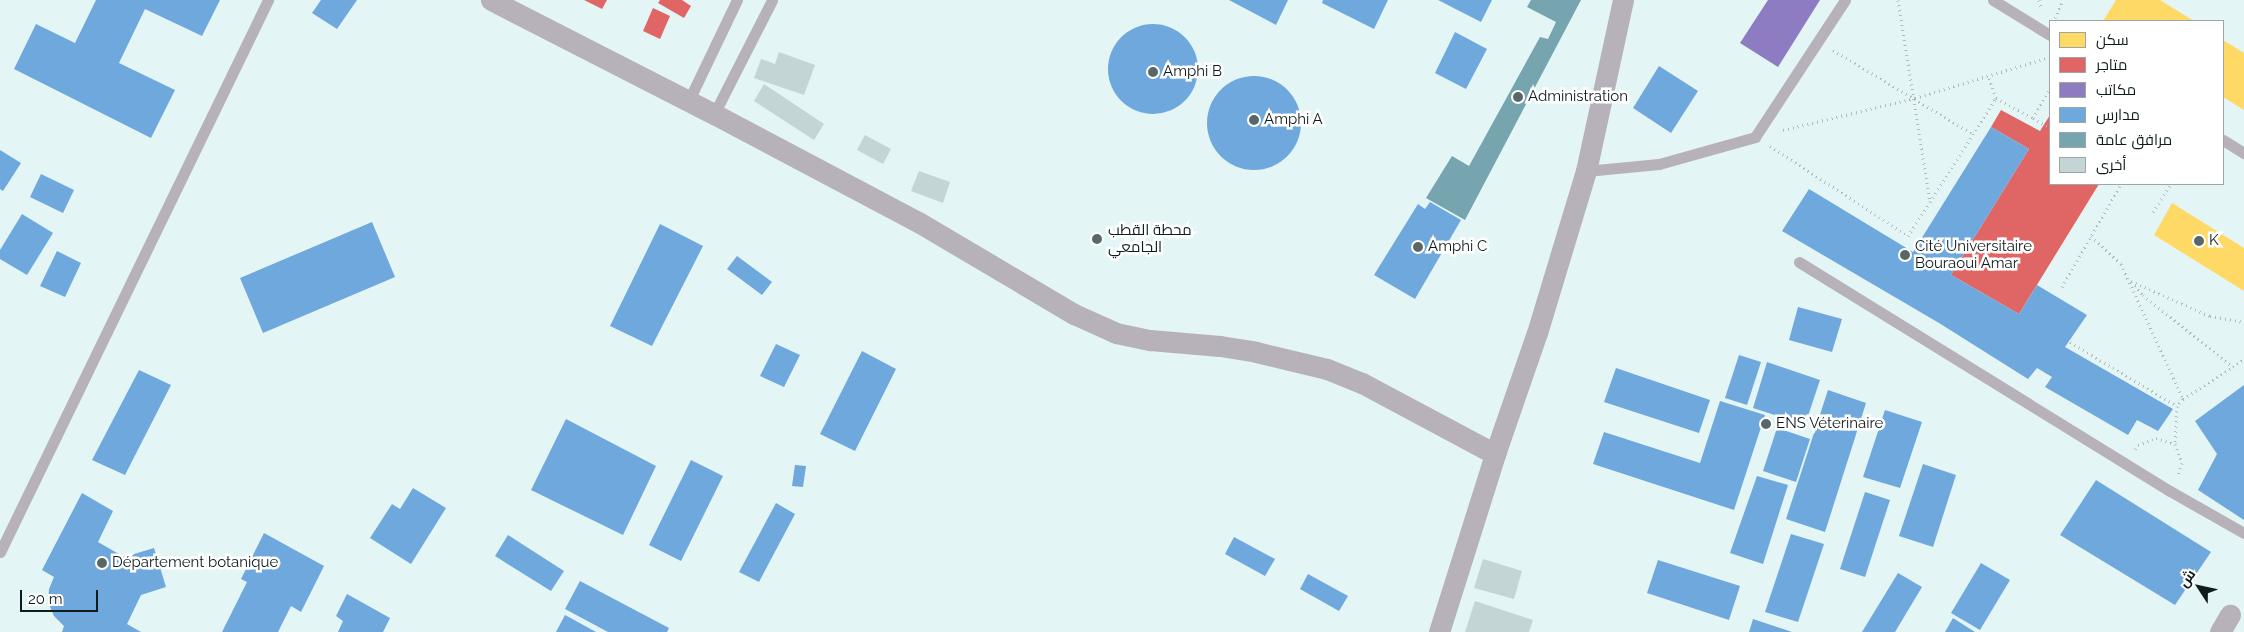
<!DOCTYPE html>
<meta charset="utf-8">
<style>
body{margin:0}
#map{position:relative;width:2244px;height:632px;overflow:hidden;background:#e4f5f5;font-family:Raleway,Cairo,sans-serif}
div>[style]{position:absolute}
.homes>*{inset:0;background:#ffd966}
.shops>*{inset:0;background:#e06666}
.offices>*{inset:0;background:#8e7cc3}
.schools>*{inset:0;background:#6fa8dc}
.round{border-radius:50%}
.public>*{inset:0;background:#76a5af}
.building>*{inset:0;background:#c4d5d5}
.path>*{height:3px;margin-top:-1.5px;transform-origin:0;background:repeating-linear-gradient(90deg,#b5b7bb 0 1px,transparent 0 5px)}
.lane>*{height:11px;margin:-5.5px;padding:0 5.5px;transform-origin:5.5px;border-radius:5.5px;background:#b7b1ba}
.street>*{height:21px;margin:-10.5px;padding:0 10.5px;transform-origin:10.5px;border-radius:10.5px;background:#b7b1ba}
.dots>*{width:14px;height:14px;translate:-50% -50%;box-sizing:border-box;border:2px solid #fff;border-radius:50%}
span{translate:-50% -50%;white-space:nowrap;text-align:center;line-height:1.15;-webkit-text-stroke:5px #fff;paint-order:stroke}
.poi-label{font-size:15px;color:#101b1c}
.left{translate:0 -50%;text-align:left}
.legend{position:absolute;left:2049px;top:20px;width:175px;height:165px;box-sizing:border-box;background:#fff;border:1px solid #9fa4a4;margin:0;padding:6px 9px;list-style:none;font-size:15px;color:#101b1c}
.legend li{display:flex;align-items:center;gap:10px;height:25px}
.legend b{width:25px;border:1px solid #9fa4a4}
.north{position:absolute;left:2174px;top:562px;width:50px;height:50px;-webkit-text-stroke:4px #fff;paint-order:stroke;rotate:305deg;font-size:14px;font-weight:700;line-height:20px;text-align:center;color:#101b1c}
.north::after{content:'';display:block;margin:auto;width:18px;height:22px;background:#101b1c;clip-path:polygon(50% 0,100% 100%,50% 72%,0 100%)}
.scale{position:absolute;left:20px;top:590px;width:78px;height:22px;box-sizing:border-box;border:2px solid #101b1c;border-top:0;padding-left:6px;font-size:15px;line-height:18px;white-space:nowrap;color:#101b1c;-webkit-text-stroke:4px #fff;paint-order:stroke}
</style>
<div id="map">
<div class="homes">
<div style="clip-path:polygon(2116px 0,2160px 0,2194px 21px,2103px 21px)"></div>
<div style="clip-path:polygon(2223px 40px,2244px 53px,2244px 110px,2223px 97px)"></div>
<div style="clip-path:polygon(2172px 203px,2244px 248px,2244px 291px,2154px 235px)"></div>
</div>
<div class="shops">
<div style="clip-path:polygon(584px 0,607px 0,602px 9px)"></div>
<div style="clip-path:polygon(660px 0,682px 0,691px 6px,684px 18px,658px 3px)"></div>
<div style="clip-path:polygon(653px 8px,670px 16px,660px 39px,643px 31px)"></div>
<div style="clip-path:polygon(2001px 110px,2040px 131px,2050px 115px,2050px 184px,2099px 184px,2019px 314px,1951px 275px,2029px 149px,1991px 127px)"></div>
</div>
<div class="offices">
<div style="clip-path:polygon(1768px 0,1820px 0,1778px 67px,1740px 43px)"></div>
</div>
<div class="schools">
<div style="clip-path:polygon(96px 0,220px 0,202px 36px,145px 9px,119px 63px,175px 90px,151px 138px,14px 69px,36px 24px,75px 43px)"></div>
<div style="clip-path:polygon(321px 0,357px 0,337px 29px,312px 13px)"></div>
<div style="clip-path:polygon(1229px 0,1288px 0,1276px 25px)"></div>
<div style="clip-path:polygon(1323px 0,1388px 0,1374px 29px,1322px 3px)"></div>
<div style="clip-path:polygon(1438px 0,1492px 0,1481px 22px)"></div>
<div class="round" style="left:1108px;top:24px;width:90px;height:90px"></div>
<div style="clip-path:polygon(1455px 32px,1487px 49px,1466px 89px,1435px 73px)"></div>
<div style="clip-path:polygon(1659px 66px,1698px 91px,1671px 133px,1633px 108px)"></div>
<div class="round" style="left:1207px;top:76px;width:94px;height:94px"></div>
<div style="clip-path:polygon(1991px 127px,2029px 149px,1951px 275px,2019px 314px,2037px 285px,2087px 315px,2065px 347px,2173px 409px,2158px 431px,2137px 420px,2128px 435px,2045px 387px,2052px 377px,2037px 368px,2028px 379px,1939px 323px,1782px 231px,1809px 189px,1913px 252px)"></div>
<div style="clip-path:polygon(0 150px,21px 163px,3px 191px,0 189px)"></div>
<div style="clip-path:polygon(41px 174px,74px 190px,63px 213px,30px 197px)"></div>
<div style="clip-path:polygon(1430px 202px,1461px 220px,1415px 299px,1374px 275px,1418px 204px,1425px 209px)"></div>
<div style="clip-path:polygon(22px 214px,53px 233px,27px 275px,0 259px,0 250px)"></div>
<div style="clip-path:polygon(372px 222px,395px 277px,263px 333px,240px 278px)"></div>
<div style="clip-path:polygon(660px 224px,703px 246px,652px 346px,610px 326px)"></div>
<div style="clip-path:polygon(57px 251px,81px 263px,65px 297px,40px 286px)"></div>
<div style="clip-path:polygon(737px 256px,772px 282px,762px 295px,727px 269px)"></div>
<div style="clip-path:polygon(1798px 307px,1842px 319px,1832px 352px,1789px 340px)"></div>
<div style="clip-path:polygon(776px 344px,800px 355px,784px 387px,760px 376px)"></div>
<div style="clip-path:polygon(862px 351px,896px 369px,855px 451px,820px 434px)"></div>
<div style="clip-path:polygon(1739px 355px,1761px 362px,1747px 405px,1725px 398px)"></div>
<div style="clip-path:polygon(1767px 362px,1820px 380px,1805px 425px,1753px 408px)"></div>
<div style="clip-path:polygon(1616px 368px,1710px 400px,1699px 433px,1604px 402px)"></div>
<div style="clip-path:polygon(139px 370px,171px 385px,125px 475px,92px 460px)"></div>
<div style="clip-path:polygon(2244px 385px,2244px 520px,2198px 490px,2217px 454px,2195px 421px)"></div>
<div style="clip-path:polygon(1828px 390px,1866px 403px,1825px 532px,1786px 519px)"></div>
<div style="clip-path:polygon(1720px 401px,1765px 415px,1734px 510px,1593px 464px,1604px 432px,1700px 463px)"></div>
<div style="clip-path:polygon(1885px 410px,1922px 422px,1900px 488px,1863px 477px)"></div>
<div style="clip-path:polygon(566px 419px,656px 466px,623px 535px,531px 490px)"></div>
<div style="clip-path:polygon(1777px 428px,1810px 439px,1796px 482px,1763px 471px)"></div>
<div style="clip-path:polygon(691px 460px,723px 476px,681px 561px,649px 545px)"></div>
<div style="clip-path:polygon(1923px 464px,1956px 475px,1933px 547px,1899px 536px)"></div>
<div style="clip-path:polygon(795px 465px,806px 466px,803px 487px,792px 486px)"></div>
<div style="clip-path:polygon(1757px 476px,1788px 485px,1763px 564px,1730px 553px)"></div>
<div style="clip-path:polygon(2096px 480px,2211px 552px,2175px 605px,2060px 535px)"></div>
<div style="clip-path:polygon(413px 488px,446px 508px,411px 564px,370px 538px,392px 504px,400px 509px)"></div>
<div style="clip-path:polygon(1865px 492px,1890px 500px,1865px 577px,1840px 569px)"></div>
<div style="clip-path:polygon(82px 493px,113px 511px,98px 542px,124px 557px,154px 548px,166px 587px,141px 595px,127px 624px,141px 632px,62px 632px,64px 626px,54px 616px,48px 602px,49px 589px,54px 577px,42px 570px)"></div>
<div style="clip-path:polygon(776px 503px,795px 514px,759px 582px,739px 572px)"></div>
<div style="clip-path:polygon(264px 533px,324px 566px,301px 612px,291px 606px,278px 632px,222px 632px,247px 582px,241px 579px)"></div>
<div style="clip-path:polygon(1791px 534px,1824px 544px,1798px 622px,1765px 612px)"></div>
<div style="clip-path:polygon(508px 535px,564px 571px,551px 591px,495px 556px)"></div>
<div style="clip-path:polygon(1234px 537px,1275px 559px,1265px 576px,1225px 554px)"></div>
<div style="clip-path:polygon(1658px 560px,1740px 586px,1729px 620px,1647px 593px)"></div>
<div style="clip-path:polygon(1981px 563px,2010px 580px,1980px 630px,1951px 613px)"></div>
<div style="clip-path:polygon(1898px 573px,1922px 587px,1895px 632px,1862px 632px)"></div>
<div style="clip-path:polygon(1308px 574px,1348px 596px,1339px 611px,1300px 589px)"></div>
<div style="clip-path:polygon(580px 581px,669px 628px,667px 632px,608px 632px,565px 609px)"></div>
<div style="clip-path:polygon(347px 594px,390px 618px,383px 632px,338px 632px,343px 621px,336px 616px)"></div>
<div style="clip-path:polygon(565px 615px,596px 632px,556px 632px)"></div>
<div style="clip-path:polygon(1953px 618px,1975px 632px,1945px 632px)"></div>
<div style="clip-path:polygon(1753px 619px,1792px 632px,1749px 632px)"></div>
</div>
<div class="public">
<div style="clip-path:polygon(1531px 0,1581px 0,1465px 220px,1426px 198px,1452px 156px,1469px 166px,1540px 37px,1548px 39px,1556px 22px,1527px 7px)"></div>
</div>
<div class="building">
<div style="clip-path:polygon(779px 52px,815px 65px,804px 95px,754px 78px,761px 59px,775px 64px)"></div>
<div style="clip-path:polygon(764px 84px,824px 124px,814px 140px,754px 101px)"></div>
<div style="clip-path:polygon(865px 135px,891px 149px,883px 164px,857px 150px)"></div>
<div style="clip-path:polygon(919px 171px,950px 182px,943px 203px,911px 191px)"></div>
<div style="clip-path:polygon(1483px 559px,1522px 571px,1514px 599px,1474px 588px)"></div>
<div style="clip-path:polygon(1475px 601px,1533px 620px,1529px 632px,1465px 632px)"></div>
</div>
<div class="path">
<div style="left:1898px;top:0;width:205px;rotate:81deg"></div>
<div style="left:1930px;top:202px;width:123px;rotate:-57.6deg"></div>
<div style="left:1996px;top:98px;width:21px;rotate:-109deg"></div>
<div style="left:2039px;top:0;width:7px;rotate:74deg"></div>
<div style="left:2055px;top:18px;width:20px;rotate:-66deg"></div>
<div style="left:1833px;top:50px;width:163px;rotate:31deg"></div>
<div style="left:1996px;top:98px;width:42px;rotate:28.4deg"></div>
<div style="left:2033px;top:118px;width:34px;rotate:-60deg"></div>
<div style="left:2033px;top:118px;width:20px;rotate:30deg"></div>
<div style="left:1783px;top:130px;width:136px;rotate:-13.6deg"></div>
<div style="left:1915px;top:98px;width:141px;rotate:-16.9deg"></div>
<div style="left:1770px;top:146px;width:165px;rotate:33.1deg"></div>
<div style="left:1908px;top:236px;width:40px;rotate:-57.1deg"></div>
<div style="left:2153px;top:212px;width:33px;rotate:-57deg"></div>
<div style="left:2091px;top:236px;width:41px;rotate:43deg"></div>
<div style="left:2121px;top:264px;width:149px;rotate:65.3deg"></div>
<div style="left:2183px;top:399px;width:9px;rotate:131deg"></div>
<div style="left:2177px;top:406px;width:38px;rotate:93deg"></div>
<div style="left:2175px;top:444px;width:20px;rotate:70deg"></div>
<div style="left:2182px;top:463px;width:13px;rotate:108deg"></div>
<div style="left:2131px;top:281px;width:86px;rotate:23.9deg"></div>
<div style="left:2210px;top:316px;width:35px;rotate:10deg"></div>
<div style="left:2131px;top:282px;width:18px;rotate:47deg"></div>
<div style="left:2143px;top:295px;width:115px;rotate:38.7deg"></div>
<div style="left:2233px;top:367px;width:14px;rotate:-36deg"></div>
<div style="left:2062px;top:287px;width:119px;rotate:-60.2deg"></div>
<div style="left:2070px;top:342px;width:125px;rotate:30.9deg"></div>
<div style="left:2183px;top:399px;width:59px;rotate:-32.6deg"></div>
<div style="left:2135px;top:449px;width:5px;rotate:-53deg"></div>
<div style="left:2138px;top:445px;width:19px;rotate:-21deg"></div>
<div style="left:2156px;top:438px;width:20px;rotate:18deg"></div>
</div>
<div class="lane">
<div style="left:1993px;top:0;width:67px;rotate:31.6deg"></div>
<div style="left:689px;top:100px;width:111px;rotate:-64.4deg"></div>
<div style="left:714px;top:114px;width:128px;rotate:-63deg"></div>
<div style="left:2223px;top:140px;width:25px;rotate:32deg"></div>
<div style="left:1586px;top:171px;width:73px;rotate:-5.5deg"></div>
<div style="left:1659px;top:164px;width:100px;rotate:-15.7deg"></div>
<div style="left:1755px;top:137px;width:164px;rotate:-56.7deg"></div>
<div style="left:1799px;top:262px;width:436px;rotate:31.7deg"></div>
<div style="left:2170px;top:491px;width:85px;rotate:29.6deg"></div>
<div style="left:0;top:552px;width:614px;rotate:-64.1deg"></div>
</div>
<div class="street">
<div style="left:491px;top:0;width:250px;rotate:27.1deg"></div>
<div style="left:714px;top:114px;width:233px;rotate:27.9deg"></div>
<div style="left:920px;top:223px;width:179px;rotate:30.6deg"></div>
<div style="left:1074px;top:314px;width:46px;rotate:24.3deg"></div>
<div style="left:1116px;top:333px;width:35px;rotate:12deg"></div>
<div style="left:1150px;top:340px;width:70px;rotate:4.9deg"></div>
<div style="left:1220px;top:346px;width:36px;rotate:9deg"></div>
<div style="left:1256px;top:352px;width:73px;rotate:13.5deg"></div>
<div style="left:1327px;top:369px;width:38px;rotate:22deg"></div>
<div style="left:1362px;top:383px;width:151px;rotate:28.1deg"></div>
<div style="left:1439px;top:632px;width:187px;rotate:-72.5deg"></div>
<div style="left:1495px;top:454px;width:128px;rotate:-70.9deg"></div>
<div style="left:1537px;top:333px;width:169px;rotate:-73.2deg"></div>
<div style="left:1586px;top:171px;width:175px;rotate:-77.8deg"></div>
<div style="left:2220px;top:632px;width:20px;rotate:-60deg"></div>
</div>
<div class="dots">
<div style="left:1153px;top:72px;background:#5a6768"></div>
<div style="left:1518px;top:97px;background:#5a6768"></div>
<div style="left:1254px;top:120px;background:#5a6768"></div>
<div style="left:1097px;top:239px;background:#5a6768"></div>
<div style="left:2199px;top:241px;background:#5a6768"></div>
<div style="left:1418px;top:247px;background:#5a6768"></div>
<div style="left:1905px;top:255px;background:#5a6768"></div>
<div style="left:1766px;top:424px;background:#5a6768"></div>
<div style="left:102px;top:563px;background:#5a6768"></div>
</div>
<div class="poi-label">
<span class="left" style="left:1163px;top:72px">Amphi B</span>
<span class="left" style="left:1528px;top:97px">Administration</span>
<span class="left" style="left:1264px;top:120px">Amphi A</span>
<span class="left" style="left:1108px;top:239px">محطة القطب<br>الجامعي</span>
<span class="left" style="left:2209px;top:241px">K</span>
<span class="left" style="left:1915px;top:255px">Cité Universitaire<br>Bouraoui Amar</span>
<span class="left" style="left:1428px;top:247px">Amphi C</span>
<span class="left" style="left:1776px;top:424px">ENS Véterinaire</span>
<span class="left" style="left:112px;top:563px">Département botanique</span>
</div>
<ul class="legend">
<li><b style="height:14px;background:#ffd966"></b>سكن</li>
<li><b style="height:14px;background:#e06666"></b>متاجر</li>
<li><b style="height:14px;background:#8e7cc3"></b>مكاتب</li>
<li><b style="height:14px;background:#6fa8dc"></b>مدارس</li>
<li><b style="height:14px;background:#76a5af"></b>مرافق عامة</li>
<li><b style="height:14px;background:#c4d5d5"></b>أخرى</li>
</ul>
<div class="north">ش</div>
<div class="scale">20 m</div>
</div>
